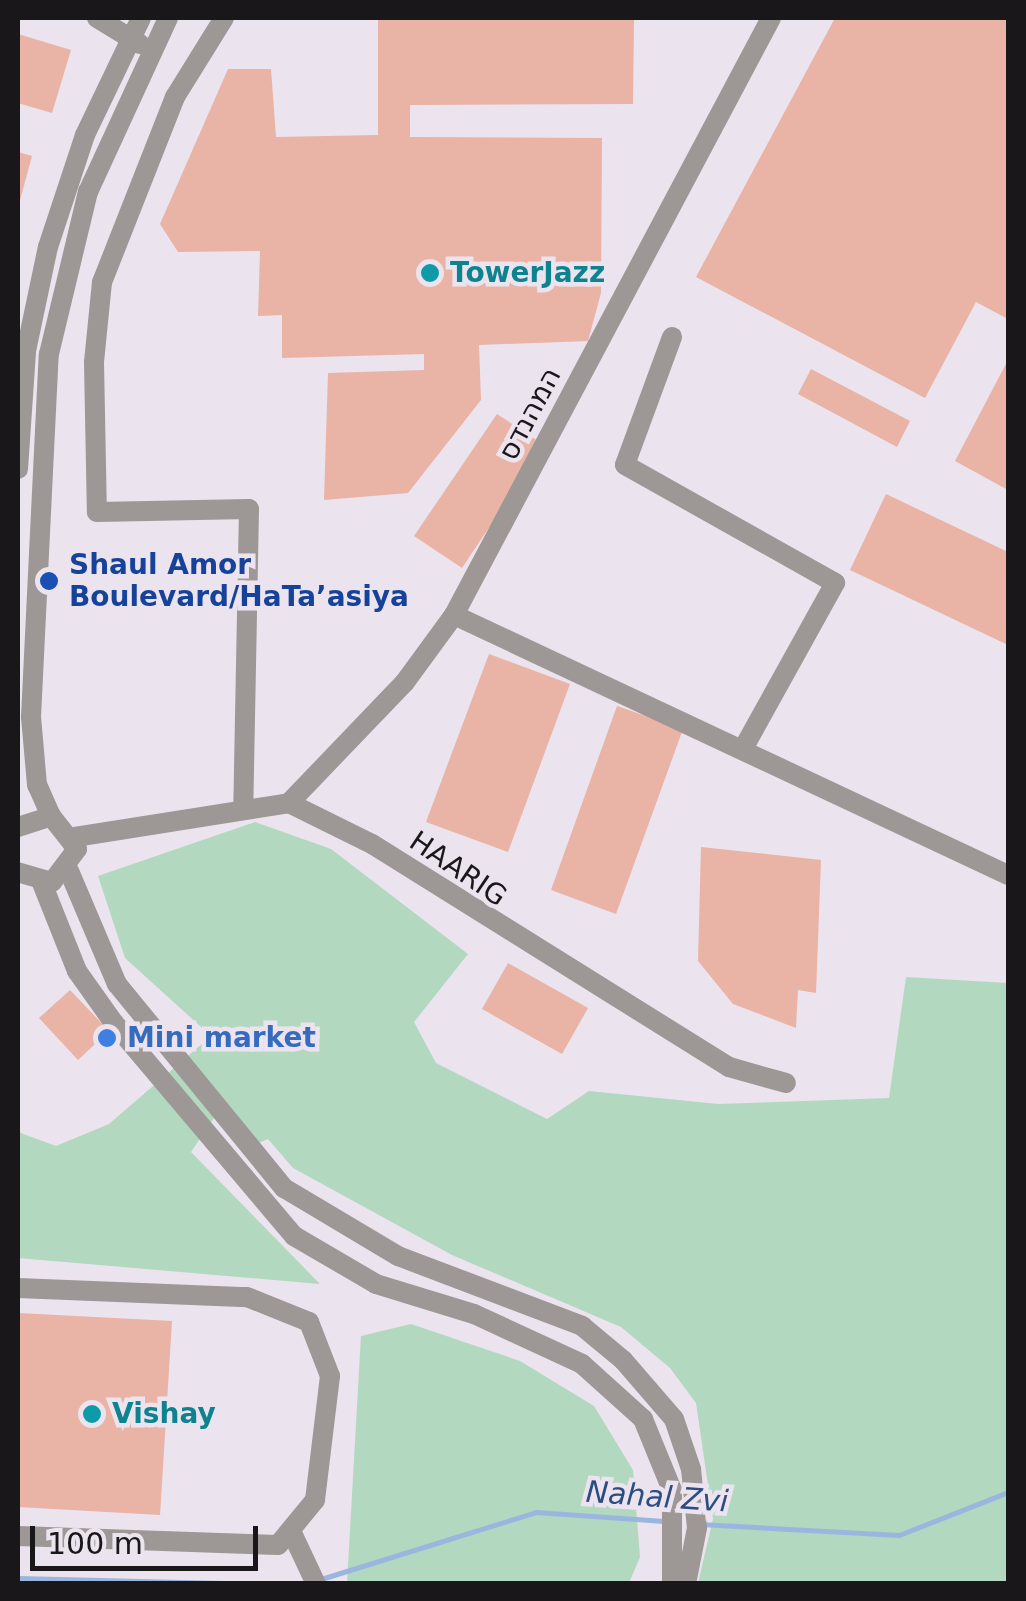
<!DOCTYPE html>
<meta charset="utf-8">
<style>
body{margin:0}
#map{position:relative;width:1026px;height:1601px;overflow:hidden;background:#ebe3ee;font-family:"DejaVu Sans","Noto Sans Hebrew",sans-serif}
div>[style]{position:absolute}
.green>*{inset:0;background:#b2d8c0}
.stream>*{height:5px;margin:-2.5px;padding:0 2.5px;transform-origin:2.5px;border-radius:2.5px;background:#9bb6de}
.building>*{inset:0;background:#e9b3a5}
.minor>*{height:20px;margin:-10px;padding:0 10px;transform-origin:10px;border-radius:10px;background:#9d9796}
.dots>*{width:28px;height:28px;translate:-50% -50%;box-sizing:border-box;border:5px solid #ebe3ee;border-radius:50%}
span{translate:-50% -50%;white-space:nowrap;text-align:center;line-height:1.15;-webkit-text-stroke:9px #ebe3ee;paint-order:stroke}
.culture-label{font-size:28px;color:#0d838f;font-weight:700}
.left{translate:0 -50%;text-align:left}
.street-label{font-size:28px;color:#1a171a}
.transit-label{font-size:28px;color:#164399;font-weight:700}
.shop-label{font-size:28px;color:#366cbe;font-weight:700}
.water-label{font-size:30px;color:#2b4d81;font-style:italic}
.frame{position:absolute;inset:0;border:20px solid #1a171a;pointer-events:none}
.scale{position:absolute;left:30px;top:1526px;width:228px;height:45px;box-sizing:border-box;border:5px solid #1a171a;border-top:0;padding-left:12px;font-size:30px;line-height:35px;white-space:nowrap;color:#1a171a;-webkit-text-stroke:8px #ebe3ee;paint-order:stroke}
</style>
<div id="map">
<div class="green">
<div style="clip-path:polygon(255px 822px,331px 849px,468px 954px,414px 1022px,436px 1063px,547px 1119px,589px 1091px,718px 1104px,889px 1098px,906px 977px,1008px 983px,1008px 1583px,698px 1583px,713px 1519px,696px 1403px,670px 1368px,621px 1327px,452px 1255px,293px 1168px,268px 1139px,259px 1143px,218px 1112px,191px 1152px,320px 1284px,18px 1258px,18px 1132px,56px 1146px,109px 1124px,211px 1036px,125px 958px,98px 876px)"></div>
<div style="clip-path:polygon(411px 1324px,520px 1361px,594px 1406px,633px 1470px,640px 1557px,629px 1583px,347px 1583px,361px 1336px)"></div>
</div>
<div class="stream">
<div style="left:700px;top:1524px;width:199px;rotate:3.2deg"></div>
<div style="left:899px;top:1535px;width:117px;rotate:-21.5deg"></div>
<div style="left:18px;top:1578px;width:240px;rotate:1.4deg"></div>
<div style="left:321px;top:1579px;width:225px;rotate:-17.3deg"></div>
<div style="left:536px;top:1512px;width:128px;rotate:4deg"></div>
</div>
<div class="building">
<div style="clip-path:polygon(378px 18px,634px 18px,633px 104px,410px 105px,410px 137px,602px 138px,601px 293px,588px 341px,479px 345px,481px 400px,408px 493px,324px 500px,328px 373px,424px 370px,424px 354px,282px 358px,282px 315px,258px 316px,260px 251px,178px 252px,160px 224px,228px 69px,271px 69px,276px 137px,378px 135px)"></div>
<div style="clip-path:polygon(835px 18px,1008px 18px,1008px 319px,976px 302px,925px 398px,696px 277px)"></div>
<div style="clip-path:polygon(18px 34px,71px 50px,52px 113px,18px 103px)"></div>
<div style="clip-path:polygon(18px 152px,32px 156px,19px 204px,18px 204px)"></div>
<div style="clip-path:polygon(1008px 360px,1008px 490px,955px 461px)"></div>
<div style="clip-path:polygon(811px 369px,910px 421px,897px 447px,798px 394px)"></div>
<div style="clip-path:polygon(497px 414px,544px 445px,462px 568px,414px 536px)"></div>
<div style="clip-path:polygon(886px 494px,1008px 552px,1008px 645px,850px 570px)"></div>
<div style="clip-path:polygon(489px 654px,570px 684px,508px 852px,426px 822px)"></div>
<div style="clip-path:polygon(617px 706px,683px 729px,616px 914px,551px 890px)"></div>
<div style="clip-path:polygon(701px 847px,821px 860px,816px 993px,798px 990px,796px 1028px,733px 1004px,698px 961px)"></div>
<div style="clip-path:polygon(508px 963px,588px 1008px,562px 1054px,482px 1009px)"></div>
<div style="clip-path:polygon(70px 990px,109px 1031px,78px 1060px,39px 1018px)"></div>
<div style="clip-path:polygon(18px 1313px,172px 1321px,160px 1515px,18px 1507px)"></div>
</div>
<div class="minor">
<div style="left:97px;top:18px;width:50px;rotate:31.2deg"></div>
<div style="left:224px;top:18px;width:93px;rotate:121.8deg"></div>
<div style="left:175px;top:97px;width:199px;rotate:111.5deg"></div>
<div style="left:102px;top:282px;width:80px;rotate:95.7deg"></div>
<div style="left:94px;top:362px;width:150px;rotate:88.9deg"></div>
<div style="left:97px;top:512px;width:152px;rotate:-1.1deg"></div>
<div style="left:249px;top:509px;width:299px;rotate:91.1deg"></div>
<div style="left:672px;top:337px;width:136px;rotate:110.2deg"></div>
<div style="left:625px;top:465px;width:241px;rotate:29.3deg"></div>
<div style="left:835px;top:583px;width:188px;rotate:119deg"></div>
<div style="left:18px;top:469px;width:118px;rotate:-86.1deg"></div>
<div style="left:26px;top:351px;width:106px;rotate:-78.1deg"></div>
<div style="left:48px;top:247px;width:118px;rotate:-71.7deg"></div>
<div style="left:85px;top:135px;width:130px;rotate:-64.4deg"></div>
<div style="left:454px;top:615px;width:612px;rotate:25.14deg"></div>
<div style="left:289px;top:803px;width:168px;rotate:-46.2deg"></div>
<div style="left:405px;top:682px;width:83px;rotate:-53.8deg"></div>
<div style="left:454px;top:615px;width:676px;rotate:-62.03deg"></div>
<div style="left:51px;top:816px;width:34px;rotate:-114deg"></div>
<div style="left:37px;top:785px;width:68px;rotate:-95deg"></div>
<div style="left:31px;top:717px;width:363px;rotate:-87.2deg"></div>
<div style="left:49px;top:354px;width:167px;rotate:-76.5deg"></div>
<div style="left:88px;top:192px;width:192px;rotate:-65.3deg"></div>
<div style="left:18px;top:827px;width:35px;rotate:-18deg"></div>
<div style="left:51px;top:816px;width:42px;rotate:51.8deg"></div>
<div style="left:77px;top:849px;width:41px;rotate:127.1deg"></div>
<div style="left:52px;top:882px;width:35px;rotate:-164deg"></div>
<div style="left:75px;top:837px;width:217px;rotate:-9deg"></div>
<div style="left:289px;top:803px;width:93px;rotate:26.3deg"></div>
<div style="left:372px;top:844px;width:421px;rotate:32deg"></div>
<div style="left:729px;top:1067px;width:59px;rotate:15.7deg"></div>
<div style="left:69px;top:871px;width:123px;rotate:67deg"></div>
<div style="left:117px;top:984px;width:264px;rotate:50.7deg"></div>
<div style="left:284px;top:1188px;width:133px;rotate:30.8deg"></div>
<div style="left:398px;top:1256px;width:197px;rotate:20.8deg"></div>
<div style="left:582px;top:1326px;width:53px;rotate:39.7deg"></div>
<div style="left:623px;top:1360px;width:78px;rotate:49.2deg"></div>
<div style="left:674px;top:1419px;width:53px;rotate:71.2deg"></div>
<div style="left:691px;top:1469px;width:59px;rotate:84.2deg"></div>
<div style="left:697px;top:1528px;width:57px;rotate:101.1deg"></div>
<div style="left:42px;top:883px;width:95px;rotate:68.3deg"></div>
<div style="left:77px;top:971px;width:64px;rotate:54.6deg"></div>
<div style="left:114px;top:1023px;width:279px;rotate:49.8deg"></div>
<div style="left:294px;top:1236px;width:95px;rotate:30.3deg"></div>
<div style="left:376px;top:1284px;width:102px;rotate:17deg"></div>
<div style="left:474px;top:1314px;width:119px;rotate:24.8deg"></div>
<div style="left:582px;top:1364px;width:82px;rotate:42deg"></div>
<div style="left:643px;top:1419px;width:77px;rotate:67.8deg"></div>
<div style="left:672px;top:1490px;width:94px;rotate:90deg"></div>
<div style="left:18px;top:1288px;width:229px;rotate:2.3deg"></div>
<div style="left:247px;top:1297px;width:67px;rotate:22deg"></div>
<div style="left:309px;top:1322px;width:58px;rotate:68.7deg"></div>
<div style="left:330px;top:1376px;width:125px;rotate:96.9deg"></div>
<div style="left:315px;top:1500px;width:58px;rotate:129.4deg"></div>
<div style="left:278px;top:1545px;width:260px;rotate:-178deg"></div>
<div style="left:292px;top:1533px;width:56px;rotate:64.8deg"></div>
</div>
<div class="dots">
<div style="left:430px;top:273px;background:#0f9aa8"></div>
<div style="left:49px;top:581px;background:#1a4fb4"></div>
<div style="left:107px;top:1038px;background:#3f7fe0"></div>
<div style="left:92px;top:1414px;background:#0f9aa8"></div>
</div>
<div class="culture-label">
<span class="left" style="left:450px;top:273px">TowerJazz</span>
<span class="left" style="left:112px;top:1414px">Vishay</span>
</div>
<div class="street-label">
<span style="left:530px;top:414px;rotate:-62deg">המהנדס</span>
<span style="left:458px;top:869px;rotate:34deg">HAARIG</span>
</div>
<div class="transit-label">
<span class="left" style="left:69px;top:581px">Shaul Amor<br>Boulevard/HaTa’asiya</span>
</div>
<div class="shop-label">
<span class="left" style="left:127px;top:1038px">Mini market</span>
</div>
<div class="water-label">
<span style="left:657px;top:1497px;rotate:4deg">Nahal Zvi</span>
</div>
<div class="frame"></div>
<div class="scale">100 m</div>
</div>
